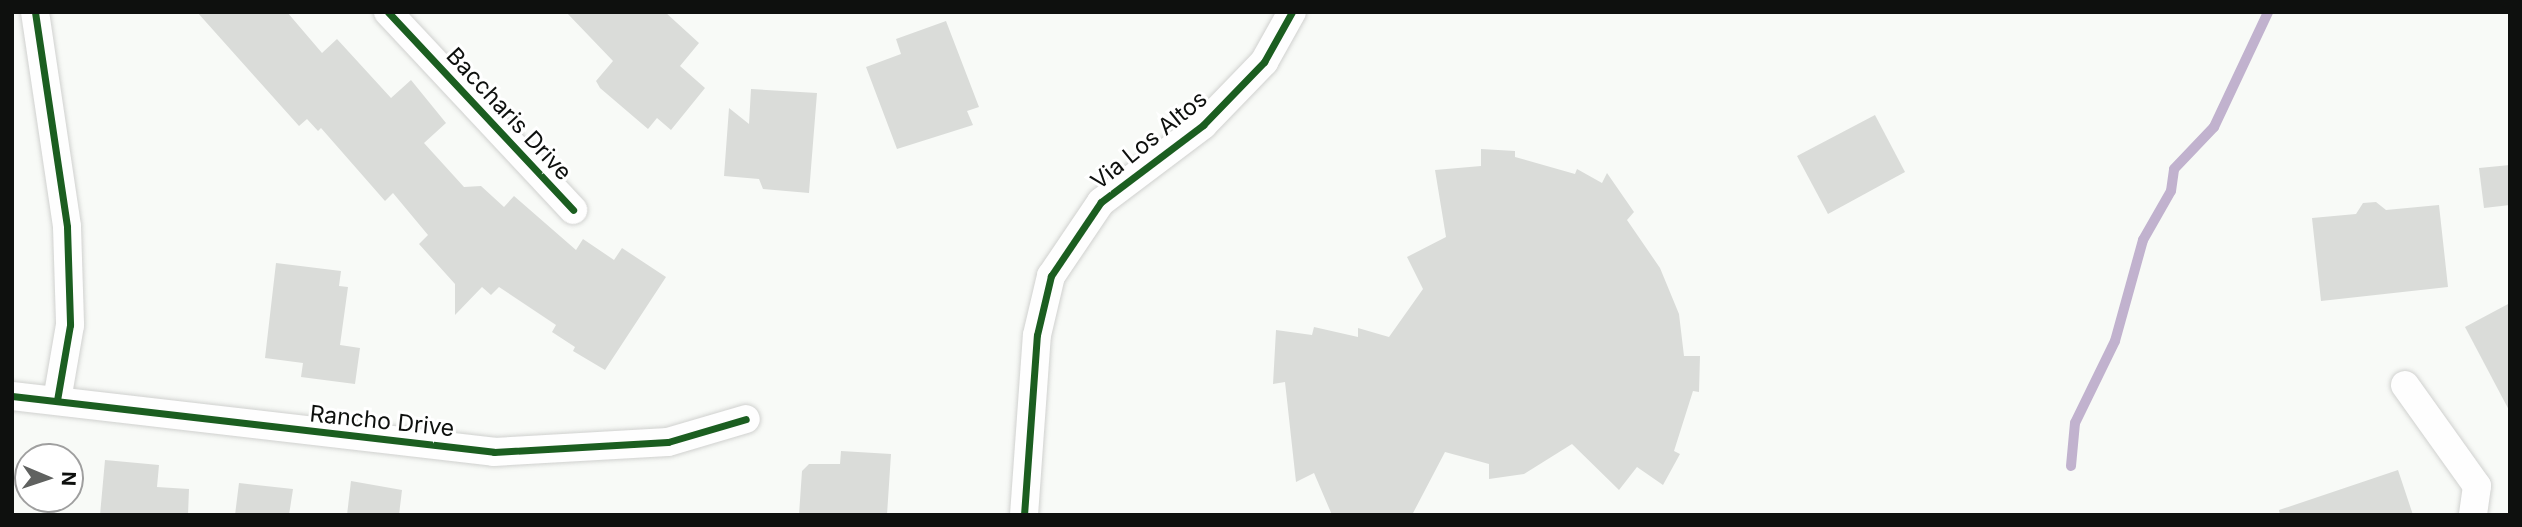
<!DOCTYPE html>
<style>
body{margin:0}
#map{position:relative;width:2522px;height:527px;overflow:hidden;background:#f8faf7;font-family:Inter,sans-serif}
div>[style]{position:absolute}
.stream>*{height:10px;margin:-5px;padding:0 5px;transform-origin:5px;border-radius:5px;background:#c1b2ce}
.building>*{inset:0;background:#dadcd9}
.roads{filter:drop-shadow(0 0 2px #d0d1cf) drop-shadow(0 0 2px #d0d1cf)}
.street>*{height:28px;margin:-14px;padding:0 14px;transform-origin:14px;border-radius:14px;background:#fefefe}
.cycleway>*{height:7px;margin:-3.5px;padding:0 3.5px;transform-origin:3.5px;border-radius:3.5px;background:#1b5e20}
span{translate:-50% -50%;white-space:nowrap;text-align:center;line-height:1.15;-webkit-text-stroke:6px #fff;paint-order:stroke}
.street-label{font-size:23px;color:#0e100e}
.frame{position:absolute;inset:0;border:14px solid #0e100e;pointer-events:none}
.north{position:absolute;left:14px;top:443px;width:70px;height:70px;box-sizing:border-box;background:#fff;border:2px solid #9f9f9f;border-radius:50%;rotate:92deg;font-size:19px;font-weight:700;line-height:28px;text-align:center;color:#0e100e}
.north::after{content:'';display:block;margin:auto;width:24px;height:32px;background:#606260;clip-path:polygon(50% 0,100% 100%,50% 72%,0 100%)}
</style>
<div id="map">
<div class="stream">
<div style="left:2071px;top:466px;width:43px;rotate:-84.7deg"></div>
<div style="left:2075px;top:423px;width:91px;rotate:-64deg"></div>
<div style="left:2115px;top:341px;width:105px;rotate:-74.5deg"></div>
<div style="left:2143px;top:240px;width:56px;rotate:-60.3deg"></div>
<div style="left:2171px;top:191px;width:22px;rotate:-82deg"></div>
<div style="left:2174px;top:169px;width:58px;rotate:-46.4deg"></div>
<div style="left:2214px;top:127px;width:127px;rotate:-64.8deg"></div>
</div>
<div class="building">
<div style="clip-path:polygon(197px 12px,287px 12px,322px 53px,337px 39px,391px 98px,411px 80px,446px 123px,424px 143px,464px 187px,481px 186px,504px 207px,514px 196px,576px 250px,583px 239px,614px 260px,622px 248px,666px 277px,605px 370px,573px 351px,575px 347px,552px 332px,556px 325px,499px 287px,491px 295px,482px 287px,455px 315px,455px 284px,419px 244px,428px 235px,393px 193px,385px 201px,321px 128px,318px 131px,307px 119px,299px 126px)"></div>
<div style="clip-path:polygon(566px 12px,665px 12px,699px 43px,680px 66px,705px 88px,671px 130px,657px 118px,648px 129px,600px 88px,596px 81px,613px 61px)"></div>
<div style="clip-path:polygon(946px 21px,979px 107px,967px 111px,973px 125px,897px 149px,866px 67px,901px 54px,896px 39px)"></div>
<div style="clip-path:polygon(751px 89px,817px 93px,809px 193px,763px 189px,759px 179px,724px 176px,729px 108px,749px 124px)"></div>
<div style="clip-path:polygon(1875px 115px,1905px 172px,1828px 214px,1797px 156px)"></div>
<div style="clip-path:polygon(1481px 149px,1515px 151px,1515px 157px,1575px 174px,1577px 169px,1602px 183px,1607px 173px,1634px 212px,1627px 220px,1660px 268px,1679px 314px,1684px 356px,1700px 356px,1699px 392px,1693px 391px,1674px 451px,1680px 454px,1663px 485px,1637px 467px,1619px 490px,1572px 444px,1524px 474px,1489px 479px,1489px 464px,1445px 452px,1412px 515px,1332px 515px,1314px 473px,1296px 482px,1285px 382px,1273px 384px,1276px 330px,1312px 335px,1314px 327px,1358px 337px,1358px 328px,1389px 337px,1423px 289px,1407px 257px,1446px 237px,1435px 170px,1481px 166px)"></div>
<div style="clip-path:polygon(2510px 165px,2510px 205px,2484px 208px,2479px 168px)"></div>
<div style="clip-path:polygon(2376px 202px,2386px 210px,2439px 205px,2448px 287px,2321px 301px,2312px 218px,2356px 214px,2363px 203px)"></div>
<div style="clip-path:polygon(276px 263px,341px 271px,339px 286px,348px 287px,340px 345px,360px 348px,355px 384px,301px 377px,303px 363px,265px 358px)"></div>
<div style="clip-path:polygon(2510px 303px,2510px 412px,2465px 327px)"></div>
<div style="clip-path:polygon(841px 451px,891px 454px,887px 515px,799px 515px,802px 471px,809px 464px,840px 464px)"></div>
<div style="clip-path:polygon(105px 460px,159px 465px,157px 487px,189px 489px,188px 515px,100px 515px)"></div>
<div style="clip-path:polygon(2398px 470px,2413px 515px,2280px 515px,2279px 510px)"></div>
<div style="clip-path:polygon(351px 481px,402px 490px,399px 515px,347px 515px)"></div>
<div style="clip-path:polygon(239px 483px,293px 489px,289px 515px,235px 515px)"></div>
</div>
<div class="roads">
<div class="street">
<div style="left:35px;top:12px;width:217px;rotate:81.5deg"></div>
<div style="left:67px;top:227px;width:98px;rotate:88.2deg"></div>
<div style="left:70px;top:325px;width:76px;rotate:99.8deg"></div>
<div style="left:388px;top:12px;width:271px;rotate:46.9deg"></div>
<div style="left:2405px;top:385px;width:124px;rotate:54.5deg"></div>
<div style="left:2477px;top:486px;width:29px;rotate:98deg"></div>
<div style="left:12px;top:396px;width:485px;rotate:6.6deg"></div>
<div style="left:494px;top:452px;width:174px;rotate:-3.3deg"></div>
<div style="left:668px;top:442px;width:81px;rotate:-16.4deg"></div>
<div style="left:1024px;top:515px;width:180px;rotate:-85.9deg"></div>
<div style="left:1037px;top:335px;width:61px;rotate:-76.7deg"></div>
<div style="left:1051px;top:276px;width:89px;rotate:-56deg"></div>
<div style="left:1101px;top:202px;width:128px;rotate:-37deg"></div>
<div style="left:1203px;top:125px;width:88px;rotate:-45.9deg"></div>
<div style="left:1264px;top:62px;width:57px;rotate:-60.8deg"></div>
</div>
</div>
<div class="cycleway">
<div style="left:35px;top:12px;width:217px;rotate:81.5deg"></div>
<div style="left:67px;top:227px;width:98px;rotate:88.2deg"></div>
<div style="left:70px;top:325px;width:76px;rotate:99.8deg"></div>
<div style="left:388px;top:12px;width:271px;rotate:46.9deg"></div>
<div style="left:12px;top:396px;width:485px;rotate:6.6deg"></div>
<div style="left:494px;top:452px;width:174px;rotate:-3.3deg"></div>
<div style="left:668px;top:442px;width:81px;rotate:-16.4deg"></div>
<div style="left:1024px;top:515px;width:180px;rotate:-85.9deg"></div>
<div style="left:1037px;top:335px;width:61px;rotate:-76.7deg"></div>
<div style="left:1051px;top:276px;width:89px;rotate:-56deg"></div>
<div style="left:1101px;top:202px;width:128px;rotate:-37deg"></div>
<div style="left:1203px;top:125px;width:88px;rotate:-45.9deg"></div>
<div style="left:1264px;top:62px;width:57px;rotate:-60.8deg"></div>
</div>
<div class="street-label">
<span style="left:509px;top:114px;rotate:47deg">Baccharis Drive</span>
<span style="left:1149px;top:140px;rotate:-39deg">Via Los Altos</span>
<span style="left:382px;top:421px;rotate:6deg">Rancho Drive</span>
</div>
<div class="frame"></div>
<div class="north">N</div>
</div>
